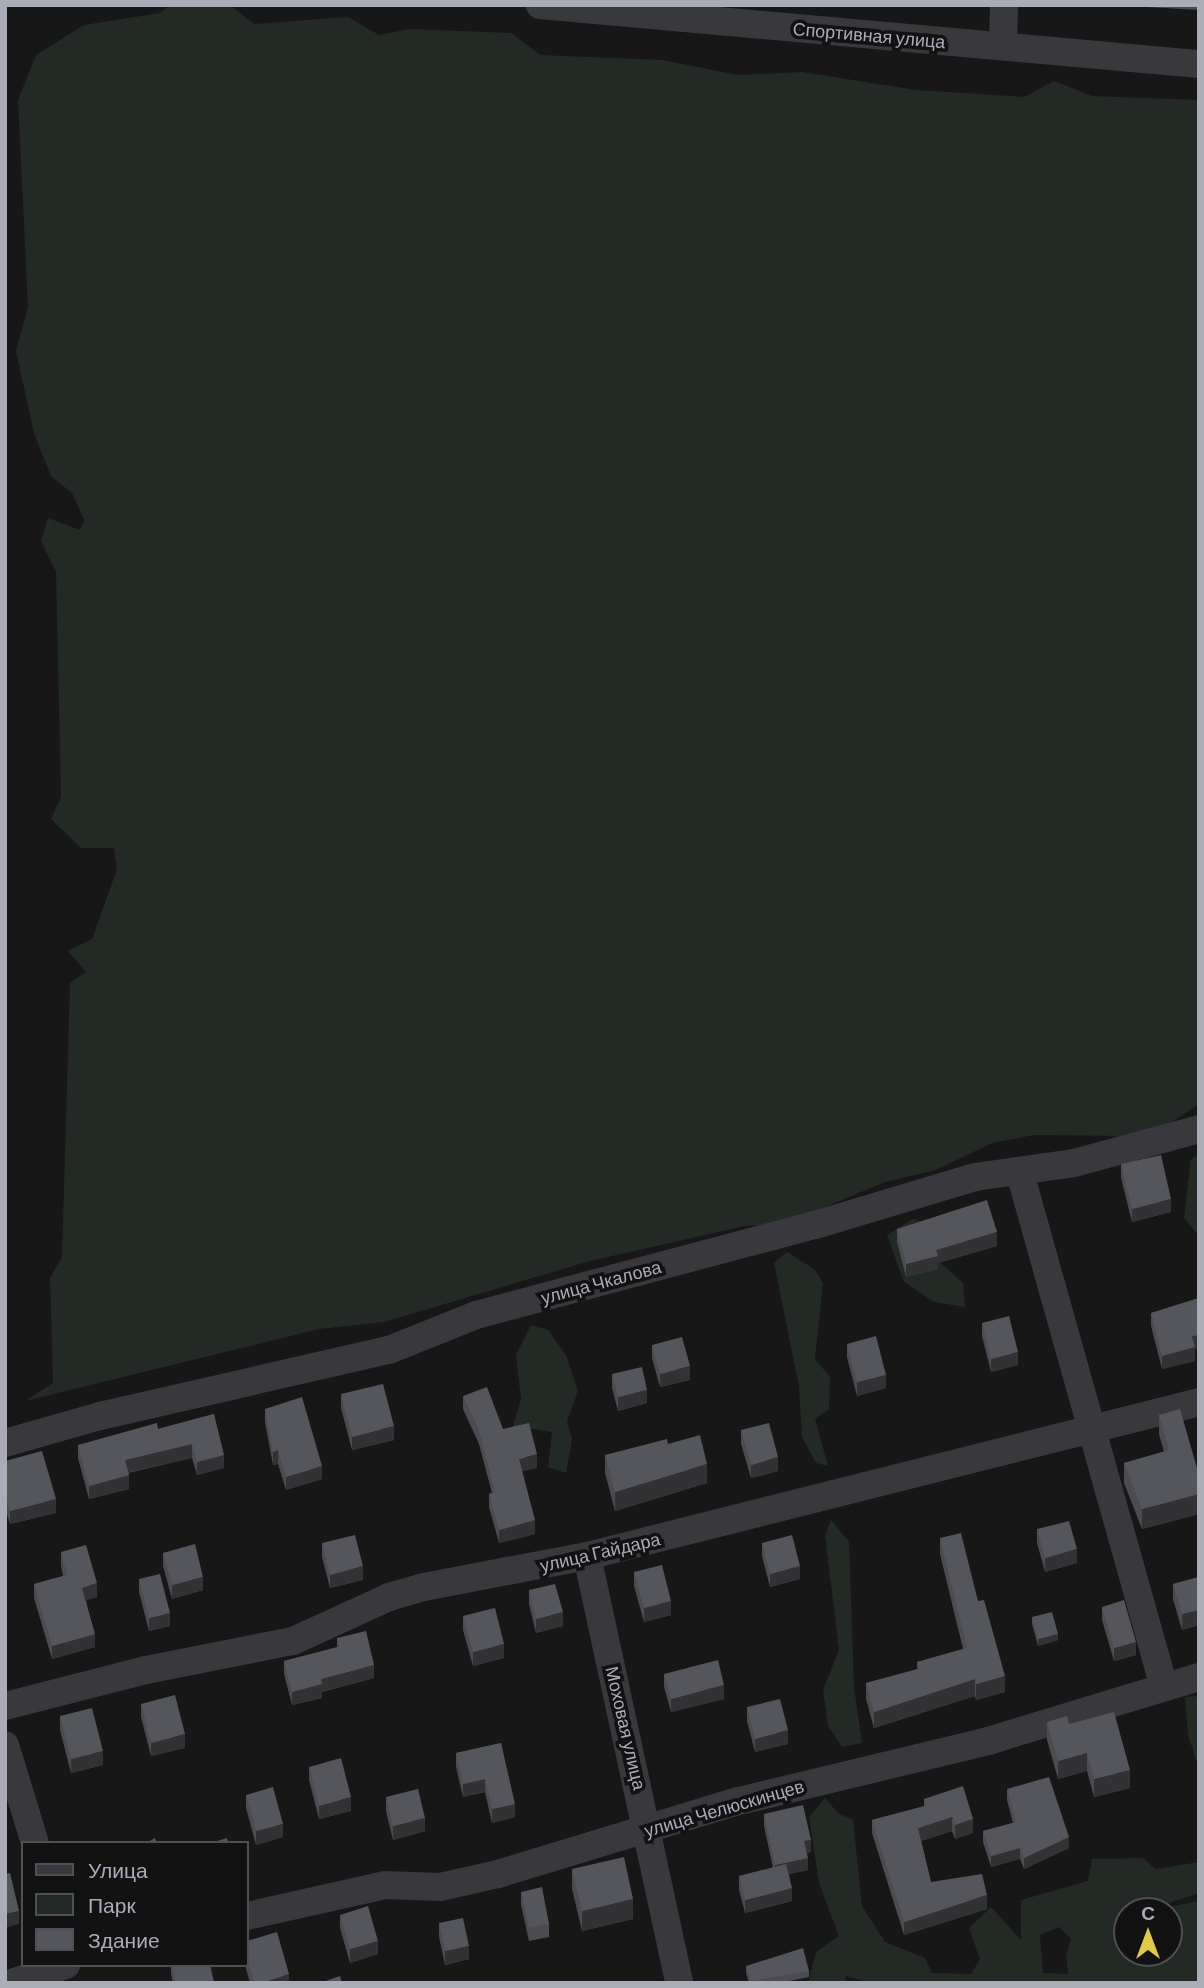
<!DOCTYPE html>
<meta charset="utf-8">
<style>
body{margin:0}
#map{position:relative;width:1204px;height:1988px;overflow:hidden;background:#171718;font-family:Barlow,sans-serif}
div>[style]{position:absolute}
.green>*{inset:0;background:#232a25}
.minor>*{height:28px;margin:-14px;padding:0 14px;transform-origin:14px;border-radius:14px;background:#38383d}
.wall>*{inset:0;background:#4b4b50}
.shaded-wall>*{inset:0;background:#323235}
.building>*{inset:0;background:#55565b}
span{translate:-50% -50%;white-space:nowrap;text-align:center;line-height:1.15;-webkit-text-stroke:7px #121213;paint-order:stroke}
.street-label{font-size:18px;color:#aaacb7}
.frame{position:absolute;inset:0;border:7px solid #aaacb7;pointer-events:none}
.legend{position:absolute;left:21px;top:1841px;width:228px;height:126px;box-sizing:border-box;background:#121213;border:2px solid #4f5055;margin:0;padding:9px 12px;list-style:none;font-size:21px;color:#aaacb7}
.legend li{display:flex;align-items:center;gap:14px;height:35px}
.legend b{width:35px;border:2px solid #4f5055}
.north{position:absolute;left:1113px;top:1897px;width:70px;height:70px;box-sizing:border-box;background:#121213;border:2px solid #4f5055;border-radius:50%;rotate:0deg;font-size:19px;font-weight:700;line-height:28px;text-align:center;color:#aaacb7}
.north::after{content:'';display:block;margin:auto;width:24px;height:32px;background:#e1c946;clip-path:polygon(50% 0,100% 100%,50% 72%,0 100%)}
</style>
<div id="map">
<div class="green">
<div style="clip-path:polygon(170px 5px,230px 5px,254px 24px,348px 17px,379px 35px,410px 29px,511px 33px,540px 55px,662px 60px,738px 75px,802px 72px,916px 90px,1024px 97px,1054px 81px,1092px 96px,1199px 100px,1199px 1104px,1169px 1124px,1125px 1136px,1034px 1135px,992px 1143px,936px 1170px,885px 1182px,784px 1224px,745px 1226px,590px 1261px,384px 1322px,319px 1329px,25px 1401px,53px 1383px,50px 1278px,62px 1257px,70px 983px,86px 972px,68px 951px,92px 939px,117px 869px,114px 848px,81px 848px,51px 819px,61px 797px,56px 572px,41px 541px,48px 518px,80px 530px,84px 520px,72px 493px,51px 476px,34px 433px,16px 351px,28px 307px,18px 100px,36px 55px,84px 25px,160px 13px)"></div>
<div style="clip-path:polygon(1199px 1155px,1199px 1236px,1184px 1218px,1191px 1159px)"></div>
<div style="clip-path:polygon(913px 1219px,934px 1225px,936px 1259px,963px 1283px,965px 1307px,934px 1302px,904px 1282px,887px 1235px)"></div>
<div style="clip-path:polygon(787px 1252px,814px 1269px,823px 1283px,815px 1359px,830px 1377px,829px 1409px,815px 1419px,828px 1466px,816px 1463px,802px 1437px,799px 1386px,774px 1263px)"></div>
<div style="clip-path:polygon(531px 1325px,548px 1330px,566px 1355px,578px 1391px,567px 1421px,572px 1439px,566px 1473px,548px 1467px,552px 1432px,513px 1426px,521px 1399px,516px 1355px)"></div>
<div style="clip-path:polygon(831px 1520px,849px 1542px,854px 1687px,862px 1743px,842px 1747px,828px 1726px,823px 1690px,839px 1650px,825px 1535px)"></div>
<div style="clip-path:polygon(1199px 1696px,1199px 1769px,1188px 1735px,1185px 1697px)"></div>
<div style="clip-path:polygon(evenodd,825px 1798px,839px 1814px,853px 1820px,862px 1906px,885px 1942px,925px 1958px,932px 1973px,971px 1974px,980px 1959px,969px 1928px,991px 1907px,1021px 1940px,1021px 1900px,1088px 1881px,1092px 1859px,1142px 1858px,1156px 1869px,1199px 1862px,1199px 1893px,1147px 1910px,1127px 1911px,1127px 1953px,1169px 1953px,1169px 1911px,1147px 1911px,1199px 1901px,1199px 1983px,871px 1983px,846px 1976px,845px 1983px,808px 1983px,816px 1952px,839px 1936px,819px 1883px,809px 1817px,825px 1798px,1059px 1927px,1071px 1939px,1066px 1955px,1068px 1974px,1043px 1973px,1040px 1935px,1059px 1927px)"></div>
</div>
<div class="minor">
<div style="left:540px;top:5px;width:662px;rotate:5.12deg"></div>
<div style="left:1003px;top:46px;width:41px;rotate:-88.6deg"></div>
<div style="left:1020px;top:1173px;width:534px;rotate:74.35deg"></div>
<div style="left:5px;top:1443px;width:99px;rotate:-15.9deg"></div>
<div style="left:100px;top:1416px;width:296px;rotate:-12.9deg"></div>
<div style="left:389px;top:1350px;width:94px;rotate:-21.9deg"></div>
<div style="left:476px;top:1315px;width:351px;rotate:-14.9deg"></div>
<div style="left:815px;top:1225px;width:167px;rotate:-16.7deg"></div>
<div style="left:975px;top:1177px;width:100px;rotate:-8deg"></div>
<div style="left:1074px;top:1163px;width:130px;rotate:-15.2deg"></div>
<div style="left:587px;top:1556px;width:437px;rotate:77.8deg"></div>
<div style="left:5px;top:1706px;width:146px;rotate:-14.3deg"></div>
<div style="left:146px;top:1670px;width:150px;rotate:-11.2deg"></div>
<div style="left:293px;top:1641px;width:106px;rotate:-24.6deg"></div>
<div style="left:389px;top:1597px;width:36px;rotate:-16deg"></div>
<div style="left:424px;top:1587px;width:166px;rotate:-10.8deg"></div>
<div style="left:587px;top:1556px;width:631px;rotate:-14.12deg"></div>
<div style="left:5px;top:1745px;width:102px;rotate:73deg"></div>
<div style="left:247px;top:1916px;width:142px;rotate:-12.6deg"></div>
<div style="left:386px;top:1885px;width:54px;rotate:2.1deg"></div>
<div style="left:440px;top:1887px;width:59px;rotate:-12.6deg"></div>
<div style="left:498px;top:1874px;width:252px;rotate:-16.9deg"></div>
<div style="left:739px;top:1801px;width:256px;rotate:-13.5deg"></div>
<div style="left:988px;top:1741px;width:220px;rotate:-16.9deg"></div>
<div style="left:11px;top:1983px;width:58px;rotate:-18.1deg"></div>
</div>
<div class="wall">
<div style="clip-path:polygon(1112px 5px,1199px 5px,1199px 10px)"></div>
<div style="clip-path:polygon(1121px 1164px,1171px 1212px,1132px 1222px,1121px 1178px)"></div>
<div style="clip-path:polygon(897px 1229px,997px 1246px,938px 1263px,938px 1269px,906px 1277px,897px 1242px)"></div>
<div style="clip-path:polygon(1199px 1298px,1199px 1348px,1195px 1349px,1195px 1361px,1162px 1369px,1151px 1326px,1151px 1313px)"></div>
<div style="clip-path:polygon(982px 1323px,1018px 1365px,991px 1372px,982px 1336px)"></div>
<div style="clip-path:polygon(847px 1344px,886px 1388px,857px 1396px,847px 1357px)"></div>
<div style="clip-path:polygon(652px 1345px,690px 1380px,660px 1387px,652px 1358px)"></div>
<div style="clip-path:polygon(612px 1374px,647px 1403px,618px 1411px,612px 1388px)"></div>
<div style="clip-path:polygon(341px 1394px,394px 1440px,352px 1450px,341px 1408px)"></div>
<div style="clip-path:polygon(463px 1396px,503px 1429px,537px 1468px,522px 1471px,535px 1534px,499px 1543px,489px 1507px,489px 1494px,492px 1493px,479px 1444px,463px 1409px)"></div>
<div style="clip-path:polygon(265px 1409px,322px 1479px,286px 1490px,278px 1464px,273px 1465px,265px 1422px)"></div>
<div style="clip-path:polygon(214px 1414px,224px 1468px,197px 1475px,192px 1458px,128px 1473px,129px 1489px,89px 1499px,78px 1458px,78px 1445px,158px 1429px)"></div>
<div style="clip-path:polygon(1159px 1415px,1199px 1475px,1199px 1514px,1142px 1529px,1124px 1483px,1124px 1463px,1164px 1452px,1159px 1434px)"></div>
<div style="clip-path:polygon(741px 1430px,778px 1471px,751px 1478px,741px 1444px)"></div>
<div style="clip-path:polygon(668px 1444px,707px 1483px,615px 1511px,605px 1473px,605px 1455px)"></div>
<div style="clip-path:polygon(5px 1461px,56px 1513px,10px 1524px,5px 1508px)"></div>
<div style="clip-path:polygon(1037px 1529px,1077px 1563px,1045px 1572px,1037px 1543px)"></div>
<div style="clip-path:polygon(940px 1538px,978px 1601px,1005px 1692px,976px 1700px,975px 1696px,874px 1728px,866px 1699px,866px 1683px,917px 1669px,917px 1662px,963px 1649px,940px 1554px)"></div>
<div style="clip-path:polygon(322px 1543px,363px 1580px,330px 1588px,322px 1557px)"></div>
<div style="clip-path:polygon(762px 1543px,800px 1579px,770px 1587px,762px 1556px)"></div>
<div style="clip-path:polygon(61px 1552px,97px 1597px,86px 1600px,95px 1647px,52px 1659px,34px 1598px,34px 1584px,63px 1576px,61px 1566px)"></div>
<div style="clip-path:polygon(163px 1553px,203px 1590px,172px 1599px,163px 1566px)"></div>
<div style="clip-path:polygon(634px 1572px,671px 1615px,644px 1622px,634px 1586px)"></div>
<div style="clip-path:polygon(1199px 1577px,1199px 1625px,1182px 1630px,1173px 1599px,1173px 1584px)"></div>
<div style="clip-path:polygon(139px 1579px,170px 1626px,149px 1631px,139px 1592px)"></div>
<div style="clip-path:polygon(529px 1590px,563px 1626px,536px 1633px,529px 1604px)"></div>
<div style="clip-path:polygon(1102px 1607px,1136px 1655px,1114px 1661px,1102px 1620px)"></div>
<div style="clip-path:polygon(463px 1616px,504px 1658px,473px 1666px,463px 1630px)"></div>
<div style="clip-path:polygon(1032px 1617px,1058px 1640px,1038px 1646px,1032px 1624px)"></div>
<div style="clip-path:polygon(337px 1638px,374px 1678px,322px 1692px,322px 1698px,292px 1705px,284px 1674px,284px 1661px,337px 1647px)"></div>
<div style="clip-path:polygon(664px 1674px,724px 1699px,671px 1712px,664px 1687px)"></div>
<div style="clip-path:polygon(141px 1704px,185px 1748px,151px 1756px,141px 1717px)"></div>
<div style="clip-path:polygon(747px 1707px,788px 1744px,755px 1752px,747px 1721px)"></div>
<div style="clip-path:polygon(60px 1716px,103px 1765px,71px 1773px,60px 1730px)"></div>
<div style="clip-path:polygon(1047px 1722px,1069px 1724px,1130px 1788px,1094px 1797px,1087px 1771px,1058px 1779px,1047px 1740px)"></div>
<div style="clip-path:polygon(501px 1743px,515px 1817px,492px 1823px,485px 1792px,463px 1797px,456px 1767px,456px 1753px)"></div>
<div style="clip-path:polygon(309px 1767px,351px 1811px,319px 1819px,309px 1780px)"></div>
<div style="clip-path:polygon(1007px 1789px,1069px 1848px,1024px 1869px,1020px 1859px,991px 1867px,983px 1842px,983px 1831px,1013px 1823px,1007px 1800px)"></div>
<div style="clip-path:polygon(246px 1795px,283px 1837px,256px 1845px,246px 1808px)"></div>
<div style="clip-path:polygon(386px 1797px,425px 1831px,393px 1840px,386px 1811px)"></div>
<div style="clip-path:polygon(924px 1799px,973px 1833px,955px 1839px,952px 1831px,921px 1841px,931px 1882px,987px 1909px,904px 1935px,872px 1833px,872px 1820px,924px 1806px)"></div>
<div style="clip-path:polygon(764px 1814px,811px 1852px,807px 1853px,808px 1870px,789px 1874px,792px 1901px,745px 1913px,739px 1890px,739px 1876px,773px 1868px,764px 1826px)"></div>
<div style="clip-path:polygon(572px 1869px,633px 1919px,582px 1931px,572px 1889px)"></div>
<div style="clip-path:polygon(521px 1892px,549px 1924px,549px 1937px,529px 1941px,521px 1905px)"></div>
<div style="clip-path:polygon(340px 1915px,378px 1954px,350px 1963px,340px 1928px)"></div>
<div style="clip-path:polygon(439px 1923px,469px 1959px,445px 1965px,439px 1937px)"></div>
<div style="clip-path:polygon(247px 1941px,289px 1983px,250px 1983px,245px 1965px,247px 1965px)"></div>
<div style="clip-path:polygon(171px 1965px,210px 1965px,214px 1983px,173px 1983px,171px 1974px)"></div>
<div style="clip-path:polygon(746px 1966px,809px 1971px,809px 1977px,780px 1983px,749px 1983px,746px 1973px)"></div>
</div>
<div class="shaded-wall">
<div style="clip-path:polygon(1171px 1199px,1171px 1212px,1132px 1222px,1132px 1209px)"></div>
<div style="clip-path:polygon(997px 1232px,997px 1246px,938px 1263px,938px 1269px,906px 1277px,906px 1264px,936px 1250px)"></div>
<div style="clip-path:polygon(1199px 1335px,1199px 1348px,1195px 1349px,1195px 1361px,1162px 1369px,1162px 1356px,1192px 1336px)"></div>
<div style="clip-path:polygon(1018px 1352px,1018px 1365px,991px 1372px,991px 1359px)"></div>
<div style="clip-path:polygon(690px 1366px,690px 1380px,660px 1387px,660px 1374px)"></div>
<div style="clip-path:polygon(886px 1375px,886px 1388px,857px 1396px,857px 1382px)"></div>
<div style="clip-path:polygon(647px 1390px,647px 1403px,618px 1411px,618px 1397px)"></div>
<div style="clip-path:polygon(394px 1426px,394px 1440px,352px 1450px,352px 1437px)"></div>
<div style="clip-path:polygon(192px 1444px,192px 1458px,125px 1473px,125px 1460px)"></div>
<div style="clip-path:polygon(278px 1450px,278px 1464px,273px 1465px,273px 1452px)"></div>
<div style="clip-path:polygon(537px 1454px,537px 1468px,519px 1472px,519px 1459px)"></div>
<div style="clip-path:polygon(224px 1455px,224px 1468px,197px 1475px,197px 1462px)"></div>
<div style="clip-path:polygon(778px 1457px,778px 1471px,751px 1478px,751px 1465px)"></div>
<div style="clip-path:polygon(707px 1464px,707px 1483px,615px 1511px,615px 1492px)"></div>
<div style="clip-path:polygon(322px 1466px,322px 1479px,286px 1490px,286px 1477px)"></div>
<div style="clip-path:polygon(129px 1475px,129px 1489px,89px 1499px,89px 1486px)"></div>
<div style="clip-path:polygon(1199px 1494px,1199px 1514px,1142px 1529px,1142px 1509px)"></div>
<div style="clip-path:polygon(56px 1499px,56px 1513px,10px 1524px,10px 1511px)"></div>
<div style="clip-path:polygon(535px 1520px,535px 1534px,499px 1543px,499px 1530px)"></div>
<div style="clip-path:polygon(1077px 1549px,1077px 1563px,1045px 1572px,1045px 1558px)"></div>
<div style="clip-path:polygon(363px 1566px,363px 1580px,330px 1588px,330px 1575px)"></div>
<div style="clip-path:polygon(800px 1566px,800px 1579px,770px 1587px,770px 1574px)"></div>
<div style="clip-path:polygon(203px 1577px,203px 1590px,172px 1599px,172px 1585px)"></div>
<div style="clip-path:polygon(97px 1583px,97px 1597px,82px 1601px,82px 1588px)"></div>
<div style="clip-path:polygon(671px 1601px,671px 1615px,644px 1622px,644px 1608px)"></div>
<div style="clip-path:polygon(1199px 1610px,1199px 1625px,1182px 1630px,1182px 1614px)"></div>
<div style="clip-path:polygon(563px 1612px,563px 1626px,536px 1633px,536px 1619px)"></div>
<div style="clip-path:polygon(170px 1613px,170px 1626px,149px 1631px,149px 1618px)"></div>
<div style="clip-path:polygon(95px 1634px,95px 1647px,52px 1659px,52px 1646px)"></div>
<div style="clip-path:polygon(1058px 1634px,1058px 1640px,1038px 1646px,1038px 1639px)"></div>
<div style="clip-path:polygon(1136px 1642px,1136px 1655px,1114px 1661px,1114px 1648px)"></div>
<div style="clip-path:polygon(504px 1644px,504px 1658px,473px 1666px,473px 1652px)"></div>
<div style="clip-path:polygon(374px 1665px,374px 1678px,322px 1692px,322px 1698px,292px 1705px,292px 1692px,321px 1679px)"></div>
<div style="clip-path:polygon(1005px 1676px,1005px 1692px,976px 1700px,976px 1684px)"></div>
<div style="clip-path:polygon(975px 1679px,975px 1696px,874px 1728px,874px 1712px)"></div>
<div style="clip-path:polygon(724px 1685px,724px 1699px,671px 1712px,671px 1699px)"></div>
<div style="clip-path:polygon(788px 1730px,788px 1744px,755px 1752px,755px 1739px)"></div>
<div style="clip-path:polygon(185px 1734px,185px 1748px,151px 1756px,151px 1743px)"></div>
<div style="clip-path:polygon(103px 1751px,103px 1765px,71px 1773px,71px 1759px)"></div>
<div style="clip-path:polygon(1087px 1753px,1087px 1771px,1058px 1779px,1058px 1761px)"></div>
<div style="clip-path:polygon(1130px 1770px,1130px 1788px,1094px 1797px,1094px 1779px)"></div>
<div style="clip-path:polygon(485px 1779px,485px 1792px,463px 1797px,463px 1784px)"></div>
<div style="clip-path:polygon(351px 1797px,351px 1811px,319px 1819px,319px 1806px)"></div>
<div style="clip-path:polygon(515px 1804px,515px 1817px,492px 1823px,492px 1809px)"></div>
<div style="clip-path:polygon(952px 1817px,952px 1831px,918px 1842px,918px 1828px)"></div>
<div style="clip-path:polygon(425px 1818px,425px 1831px,393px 1840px,393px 1826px)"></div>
<div style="clip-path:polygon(973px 1819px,973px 1833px,955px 1839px,955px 1825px)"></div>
<div style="clip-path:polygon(283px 1824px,283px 1837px,256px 1845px,256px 1831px)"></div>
<div style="clip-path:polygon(1069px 1837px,1069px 1848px,1024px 1869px,1024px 1858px)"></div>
<div style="clip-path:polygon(811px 1840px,811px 1852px,804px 1854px,804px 1841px)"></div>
<div style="clip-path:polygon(1020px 1848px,1020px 1859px,991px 1867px,991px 1856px)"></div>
<div style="clip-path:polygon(808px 1858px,808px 1870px,775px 1877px,775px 1865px)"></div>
<div style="clip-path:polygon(792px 1888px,792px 1901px,745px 1913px,745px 1900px)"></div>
<div style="clip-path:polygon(987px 1895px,987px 1909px,904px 1935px,904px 1922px)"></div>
<div style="clip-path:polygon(633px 1899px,633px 1919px,582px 1931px,582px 1911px)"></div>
<div style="clip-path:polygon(19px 1911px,19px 1924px,5px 1928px,5px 1914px)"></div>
<div style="clip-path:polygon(378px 1941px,378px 1954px,350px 1963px,350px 1949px)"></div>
<div style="clip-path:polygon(469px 1946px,469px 1959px,445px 1965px,445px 1951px)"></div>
<div style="clip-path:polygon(289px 1974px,289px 1983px,261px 1983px)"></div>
</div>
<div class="building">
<div style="clip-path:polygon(1161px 1155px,1171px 1199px,1132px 1209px,1121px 1164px)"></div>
<div style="clip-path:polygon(987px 1200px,997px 1232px,936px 1250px,938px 1256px,906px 1264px,897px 1229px)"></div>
<div style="clip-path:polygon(1199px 1298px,1199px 1335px,1192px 1336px,1195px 1347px,1162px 1356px,1151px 1313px)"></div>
<div style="clip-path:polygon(1009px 1316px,1018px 1352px,991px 1359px,982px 1323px)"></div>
<div style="clip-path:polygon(876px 1336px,886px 1375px,857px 1382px,847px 1344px)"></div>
<div style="clip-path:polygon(682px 1337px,690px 1366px,660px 1374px,652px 1345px)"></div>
<div style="clip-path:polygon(642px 1367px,647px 1390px,618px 1397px,612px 1374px)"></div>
<div style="clip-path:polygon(383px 1384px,394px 1426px,352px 1437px,341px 1394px)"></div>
<div style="clip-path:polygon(487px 1387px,503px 1429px,529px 1423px,537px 1454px,519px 1459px,535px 1520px,499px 1530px,489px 1494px,495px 1492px,479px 1430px,463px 1396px)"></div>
<div style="clip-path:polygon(302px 1397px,322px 1466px,286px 1477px,278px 1450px,273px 1452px,265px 1409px)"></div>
<div style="clip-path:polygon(1180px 1409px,1199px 1475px,1199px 1494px,1142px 1509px,1124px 1463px,1169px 1450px,1159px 1415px)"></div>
<div style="clip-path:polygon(214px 1414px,224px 1455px,197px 1462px,192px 1444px,125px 1460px,129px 1475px,89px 1486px,78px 1445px,157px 1423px,158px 1429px)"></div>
<div style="clip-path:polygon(769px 1423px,778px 1457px,751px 1465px,741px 1430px)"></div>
<div style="clip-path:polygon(700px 1435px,707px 1464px,615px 1492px,605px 1455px,667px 1439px,668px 1444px)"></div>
<div style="clip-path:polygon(42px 1451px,56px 1499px,10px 1511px,5px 1494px,5px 1461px)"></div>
<div style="clip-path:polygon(1069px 1521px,1077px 1549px,1045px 1558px,1037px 1529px)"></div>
<div style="clip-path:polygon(961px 1533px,978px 1601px,984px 1600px,1005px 1676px,976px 1684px,975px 1679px,874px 1712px,866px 1683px,919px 1669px,917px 1662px,967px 1648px,940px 1538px)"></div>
<div style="clip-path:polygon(355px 1535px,363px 1566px,330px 1575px,322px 1543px)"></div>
<div style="clip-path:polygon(792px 1535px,800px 1566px,770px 1574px,762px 1543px)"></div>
<div style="clip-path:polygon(195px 1544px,203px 1577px,172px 1585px,163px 1553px)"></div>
<div style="clip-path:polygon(86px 1545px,97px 1583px,82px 1588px,95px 1634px,52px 1646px,34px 1584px,67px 1575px,61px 1552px)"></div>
<div style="clip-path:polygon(662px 1565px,671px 1601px,644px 1608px,634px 1572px)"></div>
<div style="clip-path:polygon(160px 1574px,170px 1613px,149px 1618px,139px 1579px)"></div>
<div style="clip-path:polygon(1199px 1577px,1199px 1610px,1182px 1614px,1173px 1584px)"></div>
<div style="clip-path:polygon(555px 1584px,563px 1612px,536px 1619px,529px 1590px)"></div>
<div style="clip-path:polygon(1124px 1600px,1136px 1642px,1114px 1648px,1102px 1607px)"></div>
<div style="clip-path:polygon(495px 1608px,504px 1644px,473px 1652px,463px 1616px)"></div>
<div style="clip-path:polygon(1052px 1612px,1058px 1634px,1038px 1639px,1032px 1617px)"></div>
<div style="clip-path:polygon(366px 1631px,374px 1665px,321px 1679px,322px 1684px,292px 1692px,284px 1661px,339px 1647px,337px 1638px)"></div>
<div style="clip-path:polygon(718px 1660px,724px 1685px,671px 1699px,664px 1674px)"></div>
<div style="clip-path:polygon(175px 1695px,185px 1734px,151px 1743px,141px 1704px)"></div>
<div style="clip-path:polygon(780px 1699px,788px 1730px,755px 1739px,747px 1707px)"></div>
<div style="clip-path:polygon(92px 1708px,103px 1751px,71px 1759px,60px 1716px)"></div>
<div style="clip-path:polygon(1114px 1712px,1130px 1770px,1094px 1779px,1087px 1753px,1058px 1761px,1047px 1722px,1067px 1716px,1069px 1724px)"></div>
<div style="clip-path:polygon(501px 1743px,515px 1804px,492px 1809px,485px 1779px,463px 1784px,456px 1753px)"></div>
<div style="clip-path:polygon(341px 1758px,351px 1797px,319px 1806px,309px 1767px)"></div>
<div style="clip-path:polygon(1049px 1777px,1069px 1837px,1024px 1858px,1020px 1848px,991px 1856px,983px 1831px,1016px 1822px,1007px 1789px)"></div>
<div style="clip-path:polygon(963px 1786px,973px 1819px,955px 1825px,952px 1817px,918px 1828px,931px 1882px,982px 1874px,987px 1895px,904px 1922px,872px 1820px,926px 1806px,924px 1799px)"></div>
<div style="clip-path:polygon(273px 1787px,283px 1824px,256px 1831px,246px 1795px)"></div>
<div style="clip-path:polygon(418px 1789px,425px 1818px,393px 1826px,386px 1797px)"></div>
<div style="clip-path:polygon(803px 1805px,811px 1840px,804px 1841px,808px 1858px,775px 1865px,764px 1814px)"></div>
<div style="clip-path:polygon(155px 1838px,157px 1843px,146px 1843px)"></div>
<div style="clip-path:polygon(227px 1838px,228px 1843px,211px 1843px)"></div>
<div style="clip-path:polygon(624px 1857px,633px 1899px,582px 1911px,572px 1869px)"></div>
<div style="clip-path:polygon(786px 1864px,792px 1888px,745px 1900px,739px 1876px)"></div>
<div style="clip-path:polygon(10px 1873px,19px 1911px,5px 1914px,5px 1874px)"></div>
<div style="clip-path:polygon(542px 1887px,549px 1924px,529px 1928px,521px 1892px)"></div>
<div style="clip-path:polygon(368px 1906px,378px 1941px,350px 1949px,340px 1915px)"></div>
<div style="clip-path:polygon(463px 1918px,469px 1946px,445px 1951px,439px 1923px)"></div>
<div style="clip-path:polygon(277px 1932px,289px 1974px,261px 1983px,254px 1983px,247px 1958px,247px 1941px)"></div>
<div style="clip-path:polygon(803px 1948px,809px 1971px,750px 1981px,746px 1966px)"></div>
<div style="clip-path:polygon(172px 1965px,210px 1965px,214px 1983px,176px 1983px)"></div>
<div style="clip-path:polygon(340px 1976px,342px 1983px,320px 1983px)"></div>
</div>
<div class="street-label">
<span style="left:869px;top:35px;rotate:5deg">Спортивная улица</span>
<span style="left:601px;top:1282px;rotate:-15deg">улица Чкалова</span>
<span style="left:600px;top:1552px;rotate:-13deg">улица Гайдара</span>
<span style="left:626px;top:1728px;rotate:77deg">Моховая улица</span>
<span style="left:724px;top:1808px;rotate:-16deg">улица Челюскинцев</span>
</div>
<div class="frame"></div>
<ul class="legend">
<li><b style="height:9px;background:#38383d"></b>Улица</li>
<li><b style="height:19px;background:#232a25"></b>Парк</li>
<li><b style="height:19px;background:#55565b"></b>Здание</li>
</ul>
<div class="north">С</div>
</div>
